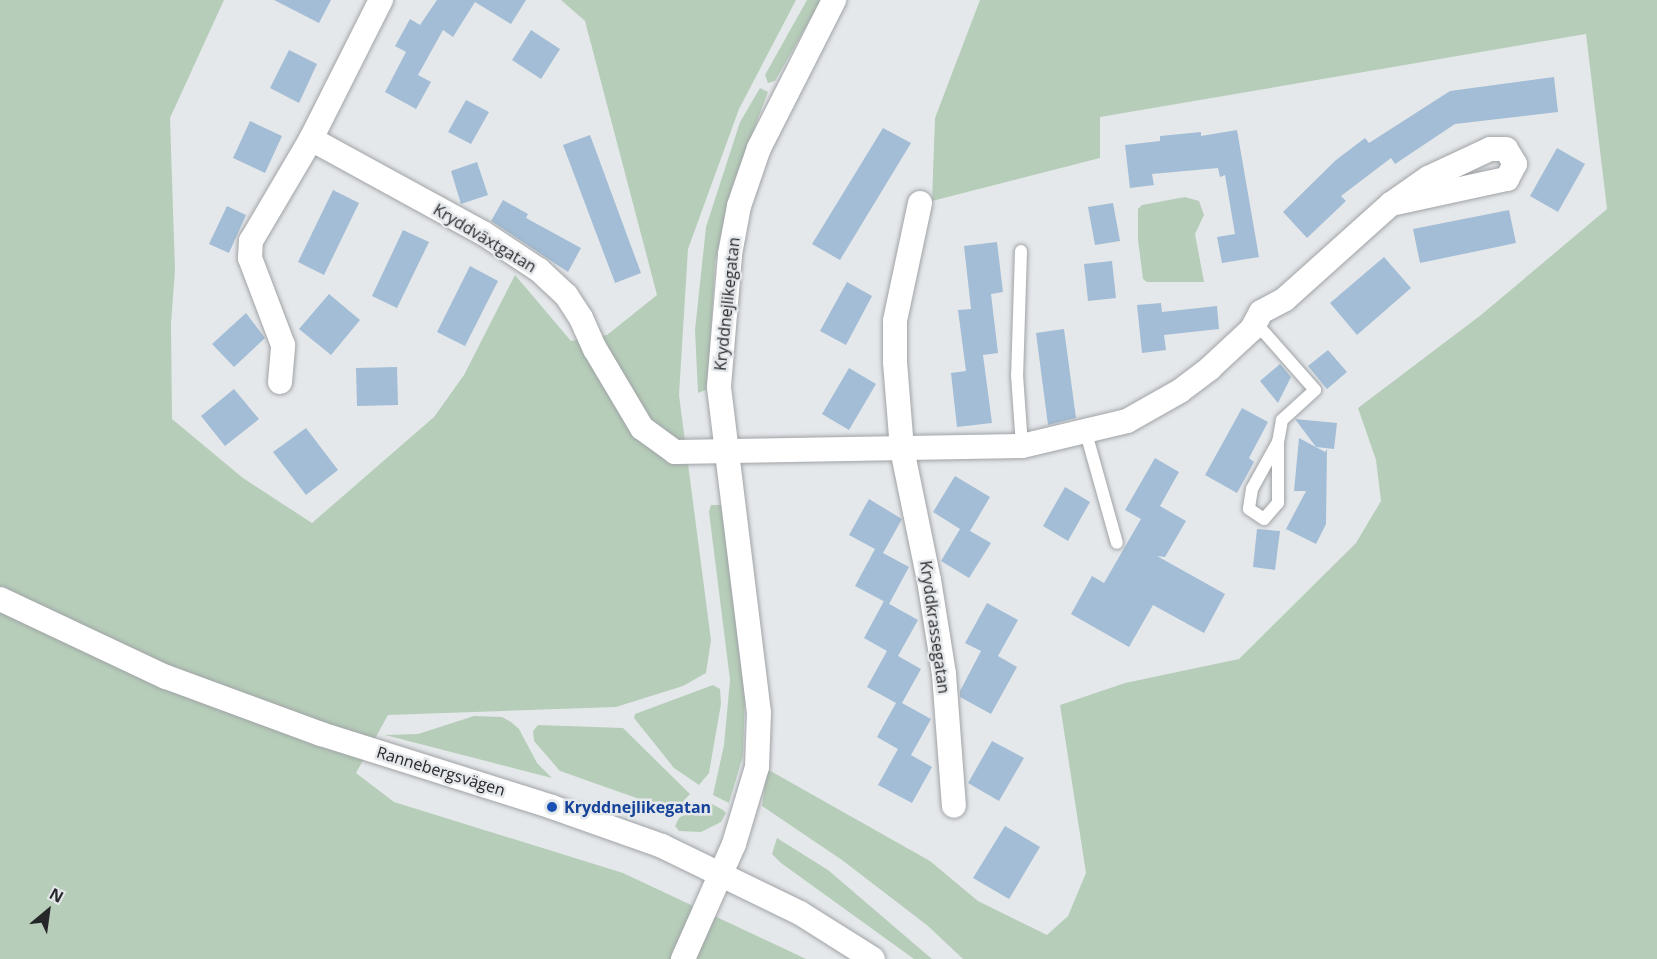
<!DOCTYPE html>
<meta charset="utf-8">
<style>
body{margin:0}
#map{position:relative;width:1657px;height:959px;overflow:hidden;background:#e5e8eb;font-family:"Open Sans",sans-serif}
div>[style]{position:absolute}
.green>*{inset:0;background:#b6ceb9}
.building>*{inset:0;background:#a2bdd5}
.roads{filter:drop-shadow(0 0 2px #a0a3a6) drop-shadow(0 0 2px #a0a3a6)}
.lane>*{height:12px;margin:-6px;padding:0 6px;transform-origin:6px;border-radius:6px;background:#fff}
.street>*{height:24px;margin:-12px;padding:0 12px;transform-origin:12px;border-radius:12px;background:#fff}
.dots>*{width:16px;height:16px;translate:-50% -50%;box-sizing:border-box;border:3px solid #e5e8eb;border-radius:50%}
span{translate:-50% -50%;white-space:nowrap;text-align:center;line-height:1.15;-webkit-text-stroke:5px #e5e8eb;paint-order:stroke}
.street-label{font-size:16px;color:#262729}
.transit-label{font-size:16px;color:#164399;font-weight:700}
.left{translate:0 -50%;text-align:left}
.north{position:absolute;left:18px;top:881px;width:60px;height:60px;-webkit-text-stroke:4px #e5e8eb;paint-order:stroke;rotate:29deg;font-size:16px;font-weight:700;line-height:24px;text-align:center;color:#262729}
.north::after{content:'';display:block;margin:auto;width:21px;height:27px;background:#262729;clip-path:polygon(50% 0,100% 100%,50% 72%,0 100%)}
</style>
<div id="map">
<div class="green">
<div style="clip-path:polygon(0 0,224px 0,170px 118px,175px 270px,171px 324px,172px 419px,243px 478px,312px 523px,434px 417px,464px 375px,515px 275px,571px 341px,607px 335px,657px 295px,585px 21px,561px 0,796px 0,739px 109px,688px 249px,679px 395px,711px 640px,706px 673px,683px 686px,616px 707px,388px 715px,356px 773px,394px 802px,623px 873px,806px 959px,0 959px)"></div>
<div style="clip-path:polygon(807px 0,821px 0,775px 81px,768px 83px,765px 75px)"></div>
<div style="clip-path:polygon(980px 0,1657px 0,1657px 959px,963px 959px,928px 926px,842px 860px,762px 806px,767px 769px,930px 861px,978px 901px,1047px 935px,1068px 916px,1086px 873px,1060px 705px,1125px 683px,1239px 659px,1356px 543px,1381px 501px,1376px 460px,1358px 408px,1481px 315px,1607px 209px,1586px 34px,1100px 117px,1100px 158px,932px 201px,935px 118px)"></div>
<div style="clip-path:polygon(760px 88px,768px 92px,732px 187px,715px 262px,708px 389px,698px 393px,695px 330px,706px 227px,740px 122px)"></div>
<div style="clip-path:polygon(1185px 197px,1199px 201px,1204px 215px,1195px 234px,1204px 282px,1147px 282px,1143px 279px,1138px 240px,1138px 209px,1142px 205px)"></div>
<div style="clip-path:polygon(711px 505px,722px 505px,745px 698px,743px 756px,729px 803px,713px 795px,724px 745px,730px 680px,709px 512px)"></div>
<div style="clip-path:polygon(713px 685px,720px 689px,721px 704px,709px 773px,699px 785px,674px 768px,634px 718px,635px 714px)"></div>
<div style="clip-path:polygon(474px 716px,502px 717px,511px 722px,519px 729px,537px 763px,552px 778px,385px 735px,418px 734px)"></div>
<div style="clip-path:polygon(538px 725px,623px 728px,690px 794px,682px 803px,662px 807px,560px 771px,534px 741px,533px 731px)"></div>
<div style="clip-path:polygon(700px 803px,710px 803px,723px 810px,726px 813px,721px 822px,701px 832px,679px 831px,675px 826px,679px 818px)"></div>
<div style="clip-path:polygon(777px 838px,828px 870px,932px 959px,914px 959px,781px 863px,772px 854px)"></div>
</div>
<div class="building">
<div style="clip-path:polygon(274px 0,331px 0,319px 23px)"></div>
<div style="clip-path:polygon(437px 0,526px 0,511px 24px,475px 2px,453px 37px,443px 30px,418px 75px,431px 82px,416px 109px,385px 92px,406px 52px,395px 46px,410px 19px,420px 25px)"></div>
<div style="clip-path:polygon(531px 30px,560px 49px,541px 79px,512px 60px)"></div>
<div style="clip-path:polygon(289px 50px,317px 64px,299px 103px,270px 88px)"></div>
<div style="clip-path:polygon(1554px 77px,1558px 112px,1455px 124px,1395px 164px,1391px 158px,1341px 196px,1346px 201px,1307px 238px,1283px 212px,1336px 160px,1365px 138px,1369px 143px,1450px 91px)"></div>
<div style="clip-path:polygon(466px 100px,489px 112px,471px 144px,448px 132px)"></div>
<div style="clip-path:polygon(250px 121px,282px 136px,265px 173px,233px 158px)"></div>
<div style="clip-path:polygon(883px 128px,911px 143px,840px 260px,812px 244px)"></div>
<div style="clip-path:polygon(1237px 130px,1259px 257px,1222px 263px,1217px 237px,1235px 234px,1225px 175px,1220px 177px,1218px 168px,1152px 174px,1154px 185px,1130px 188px,1125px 145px,1160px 141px,1160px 136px,1201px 132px,1201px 136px)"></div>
<div style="clip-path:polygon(590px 135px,641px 273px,615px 283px,563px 145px)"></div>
<div style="clip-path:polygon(1557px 148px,1585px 164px,1558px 212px,1530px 196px)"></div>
<div style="clip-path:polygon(477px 162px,488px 195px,461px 204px,451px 171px)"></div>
<div style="clip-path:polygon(333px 190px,359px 203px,324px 275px,298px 262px)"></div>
<div style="clip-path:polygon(503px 200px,528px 214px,526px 218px,581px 248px,568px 272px,491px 221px)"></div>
<div style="clip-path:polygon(1113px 203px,1120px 241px,1095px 245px,1088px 207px)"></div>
<div style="clip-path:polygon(227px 206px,246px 215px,229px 253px,209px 244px)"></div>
<div style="clip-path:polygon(1509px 210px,1516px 243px,1420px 263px,1413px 229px)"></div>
<div style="clip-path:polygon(403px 230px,429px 242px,397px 308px,372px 296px)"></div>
<div style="clip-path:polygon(997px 242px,1003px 292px,991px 294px,998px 353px,983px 355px,992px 423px,957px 427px,951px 373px,966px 371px,958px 310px,971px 309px,964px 246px)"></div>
<div style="clip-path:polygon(1384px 257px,1411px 288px,1357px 335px,1330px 303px)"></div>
<div style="clip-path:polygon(1112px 261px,1116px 298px,1088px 301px,1084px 264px)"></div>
<div style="clip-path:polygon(470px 266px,498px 281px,465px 346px,437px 332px)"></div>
<div style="clip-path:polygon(847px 282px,872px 296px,846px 345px,820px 331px)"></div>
<div style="clip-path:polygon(329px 294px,360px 320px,331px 355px,299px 329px)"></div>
<div style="clip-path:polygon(1161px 303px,1162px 312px,1217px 306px,1219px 329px,1164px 335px,1166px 350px,1142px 353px,1137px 305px)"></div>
<div style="clip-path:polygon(246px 313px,265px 338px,234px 367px,212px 344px)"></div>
<div style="clip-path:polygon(1064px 329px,1076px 418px,1048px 425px,1036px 333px)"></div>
<div style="clip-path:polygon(1328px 350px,1347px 372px,1327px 389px,1308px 366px)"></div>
<div style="clip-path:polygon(1280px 364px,1291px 377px,1278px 403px,1260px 381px)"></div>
<div style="clip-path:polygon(397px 367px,398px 405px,357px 406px,356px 368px)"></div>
<div style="clip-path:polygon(849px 368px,876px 384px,849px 430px,822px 414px)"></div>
<div style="clip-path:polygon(234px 389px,259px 419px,225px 446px,201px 416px)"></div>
<div style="clip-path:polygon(1242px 408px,1268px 422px,1249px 458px,1254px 462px,1237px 493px,1205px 475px)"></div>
<div style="clip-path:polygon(1295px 419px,1337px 423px,1334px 449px,1316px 447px)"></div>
<div style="clip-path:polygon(306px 428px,338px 470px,306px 495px,273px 452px)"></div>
<div style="clip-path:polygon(1299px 438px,1325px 452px,1327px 449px,1326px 524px,1316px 544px,1286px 529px,1306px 491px,1294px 491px)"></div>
<div style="clip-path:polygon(1155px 458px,1179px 472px,1160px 506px,1186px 521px,1165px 557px,1157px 556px,1225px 594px,1204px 633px,1153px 605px,1129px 647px,1071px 614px,1092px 576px,1104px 583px,1141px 519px,1125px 510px)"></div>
<div style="clip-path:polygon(955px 476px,990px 497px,970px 531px,991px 543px,969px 578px,941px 561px,960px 529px,933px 512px)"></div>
<div style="clip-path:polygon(1065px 487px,1090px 502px,1068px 541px,1043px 526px)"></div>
<div style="clip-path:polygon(869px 499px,902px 519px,883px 553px,909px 567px,889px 604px,855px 586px,875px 549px,849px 535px)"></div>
<div style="clip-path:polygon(1257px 529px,1280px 531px,1275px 570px,1253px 567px)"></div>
<div style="clip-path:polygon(884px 601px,918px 620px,898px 656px,921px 669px,902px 703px,931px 719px,911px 755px,932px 767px,912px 803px,878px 785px,898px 749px,877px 737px,896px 703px,867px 687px,887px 651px,864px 638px)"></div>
<div style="clip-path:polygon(987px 603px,1018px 620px,998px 656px,1017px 667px,991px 714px,960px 697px,960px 691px,981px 651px,965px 643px)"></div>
<div style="clip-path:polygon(992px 741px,1024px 758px,999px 801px,968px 783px)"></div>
<div style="clip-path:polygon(1005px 826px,1040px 847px,1009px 899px,973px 878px)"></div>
</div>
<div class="roads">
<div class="lane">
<div style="left:1021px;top:251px;width:124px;rotate:91.8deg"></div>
<div style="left:1017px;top:375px;width:71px;rotate:86deg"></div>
<div style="left:1256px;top:323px;width:89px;rotate:48.6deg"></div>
<div style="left:1315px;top:390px;width:45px;rotate:137.7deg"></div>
<div style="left:1282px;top:420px;width:22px;rotate:100deg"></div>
<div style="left:1278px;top:442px;width:54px;rotate:119deg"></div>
<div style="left:1252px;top:489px;width:20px;rotate:99deg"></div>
<div style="left:1249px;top:509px;width:18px;rotate:34deg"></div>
<div style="left:1264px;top:519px;width:21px;rotate:-49deg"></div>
<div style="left:1278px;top:503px;width:61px;rotate:-90deg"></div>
<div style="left:1086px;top:433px;width:114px;rotate:74.3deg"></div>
</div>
<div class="street">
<div style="left:311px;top:139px;width:156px;rotate:-63.3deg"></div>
<div style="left:920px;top:203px;width:121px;rotate:102deg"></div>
<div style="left:895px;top:321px;width:41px;rotate:90deg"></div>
<div style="left:895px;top:362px;width:87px;rotate:85.4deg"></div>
<div style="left:902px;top:449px;width:134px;rotate:78.4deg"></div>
<div style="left:929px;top:580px;width:95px;rotate:80.9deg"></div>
<div style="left:944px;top:674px;width:132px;rotate:85.7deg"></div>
<div style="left:280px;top:382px;width:37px;rotate:-85deg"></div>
<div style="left:283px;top:345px;width:93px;rotate:-110.8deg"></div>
<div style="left:250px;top:258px;width:17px;rotate:-87deg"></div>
<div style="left:251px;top:241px;width:118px;rotate:-59.5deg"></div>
<div style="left:311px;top:139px;width:196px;rotate:28.7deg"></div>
<div style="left:483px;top:233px;width:67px;rotate:33.5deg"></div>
<div style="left:539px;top:270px;width:37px;rotate:43deg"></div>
<div style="left:566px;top:295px;width:27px;rotate:57deg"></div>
<div style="left:581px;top:318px;width:34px;rotate:66deg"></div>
<div style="left:595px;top:349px;width:92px;rotate:59.3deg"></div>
<div style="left:642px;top:428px;width:41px;rotate:36deg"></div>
<div style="left:675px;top:452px;width:347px;rotate:-1deg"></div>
<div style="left:1022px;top:446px;width:108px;rotate:-13.4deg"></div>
<div style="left:1127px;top:421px;width:61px;rotate:-29.5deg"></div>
<div style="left:1180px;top:391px;width:38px;rotate:-37deg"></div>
<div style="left:1210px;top:368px;width:57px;rotate:-42.9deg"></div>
<div style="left:1252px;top:329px;width:19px;rotate:-62deg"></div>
<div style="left:1261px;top:312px;width:27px;rotate:-28deg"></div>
<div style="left:1285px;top:299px;width:142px;rotate:-41.9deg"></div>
<div style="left:1391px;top:204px;width:119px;rotate:-12.2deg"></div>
<div style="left:1507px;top:179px;width:17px;rotate:-62deg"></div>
<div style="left:1515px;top:164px;width:17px;rotate:-121deg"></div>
<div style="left:1506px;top:149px;width:16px;rotate:180deg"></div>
<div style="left:1490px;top:149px;width:68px;rotate:154.9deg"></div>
<div style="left:1428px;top:178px;width:45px;rotate:144.9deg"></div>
<div style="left:0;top:599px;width:183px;rotate:25.2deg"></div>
<div style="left:166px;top:677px;width:165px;rotate:20.2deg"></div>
<div style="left:321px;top:734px;width:242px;rotate:17.5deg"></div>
<div style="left:552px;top:807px;width:117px;rotate:19.5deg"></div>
<div style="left:662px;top:846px;width:153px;rotate:25.9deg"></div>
<div style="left:800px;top:913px;width:86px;rotate:32.2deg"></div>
<div style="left:683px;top:959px;width:126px;rotate:-66.1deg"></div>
<div style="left:734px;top:844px;width:80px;rotate:-73.4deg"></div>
<div style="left:757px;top:767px;width:54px;rotate:-87.9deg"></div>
<div style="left:759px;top:713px;width:329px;rotate:-97deg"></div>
<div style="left:719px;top:386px;width:132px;rotate:-85.2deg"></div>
<div style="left:730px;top:254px;width:49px;rotate:-79.4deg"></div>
<div style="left:739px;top:206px;width:61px;rotate:-71deg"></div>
<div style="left:759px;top:148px;width:166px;rotate:-63.1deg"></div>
</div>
</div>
<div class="dots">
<div style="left:552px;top:807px;background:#1a4fb4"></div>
</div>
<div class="street-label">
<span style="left:485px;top:238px;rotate:31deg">Kryddväxtgatan</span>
<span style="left:727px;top:304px;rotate:-84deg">Kryddnejlikegatan</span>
<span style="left:935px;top:627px;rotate:82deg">Kryddkrassegatan</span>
<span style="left:441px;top:771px;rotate:17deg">Rannebergsvägen</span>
</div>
<div class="transit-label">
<span class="left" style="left:564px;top:807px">Kryddnejlikegatan</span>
</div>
<div class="north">N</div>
</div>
